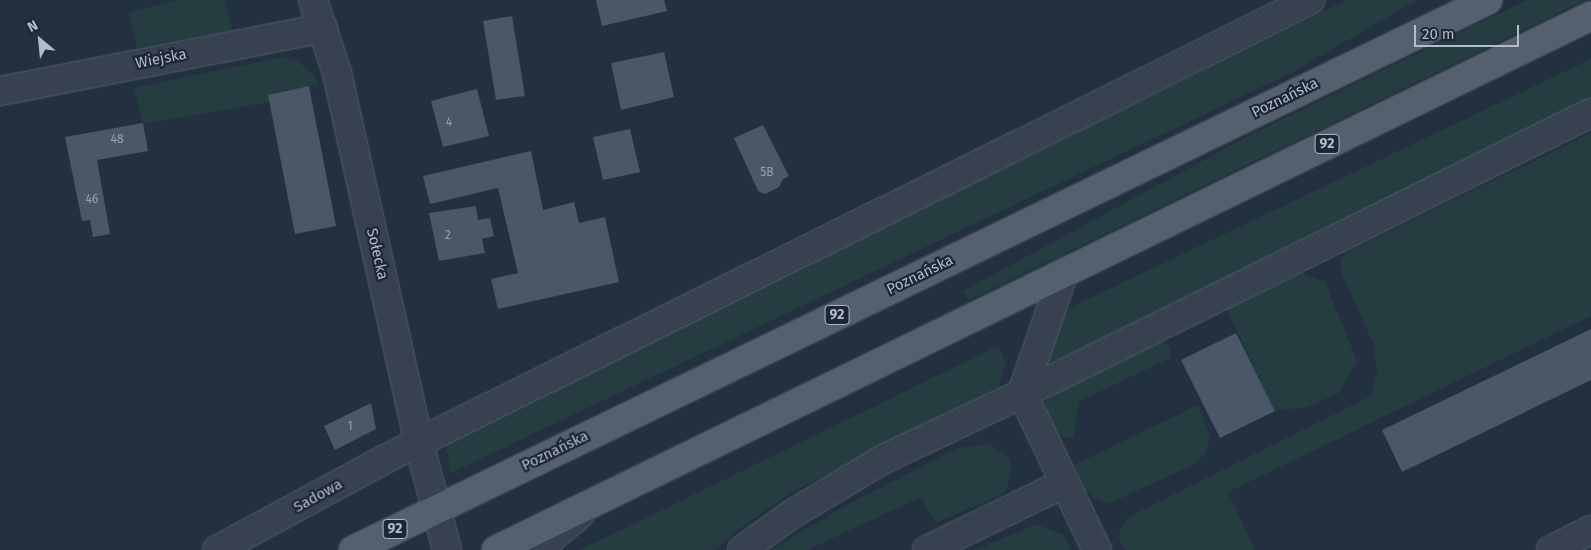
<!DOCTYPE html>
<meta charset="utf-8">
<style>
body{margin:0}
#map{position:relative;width:1591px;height:550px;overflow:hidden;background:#23303f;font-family:"Fira Sans",sans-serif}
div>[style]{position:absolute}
.green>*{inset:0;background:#253d40}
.building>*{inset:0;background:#495768}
.roads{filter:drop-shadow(0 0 1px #555f6d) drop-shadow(0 0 1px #555f6d)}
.minor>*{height:28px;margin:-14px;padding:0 14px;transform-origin:14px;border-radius:14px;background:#37414f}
.major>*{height:28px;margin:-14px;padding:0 14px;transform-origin:14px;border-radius:14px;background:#55606f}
span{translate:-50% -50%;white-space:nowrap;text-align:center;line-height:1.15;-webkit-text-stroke:4.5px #1c2634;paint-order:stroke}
.number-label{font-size:12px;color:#98a3b2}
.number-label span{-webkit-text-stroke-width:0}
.shield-label span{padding:1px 4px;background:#1c2634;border:1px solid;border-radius:4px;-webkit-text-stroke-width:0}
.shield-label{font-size:14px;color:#b3bcca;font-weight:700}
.street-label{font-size:15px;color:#b3bcca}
.north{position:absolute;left:15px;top:15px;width:50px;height:50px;-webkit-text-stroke:4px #1c2634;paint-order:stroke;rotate:332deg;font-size:14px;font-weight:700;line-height:20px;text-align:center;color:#b3bcca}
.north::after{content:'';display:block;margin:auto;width:18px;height:22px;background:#b3bcca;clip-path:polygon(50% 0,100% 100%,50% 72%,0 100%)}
.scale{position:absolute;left:1414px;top:25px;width:105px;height:22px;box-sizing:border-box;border:2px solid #b3bcca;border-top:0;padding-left:6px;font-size:15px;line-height:18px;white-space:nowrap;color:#b3bcca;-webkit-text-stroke:4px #1c2634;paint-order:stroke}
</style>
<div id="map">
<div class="green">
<div style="clip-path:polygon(176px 0,225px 0,232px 30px,137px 48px,129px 13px)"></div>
<div style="clip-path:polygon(1346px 0,1417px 0,1293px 72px,451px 473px,445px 442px)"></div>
<div style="clip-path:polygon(1527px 0,1585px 0,969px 300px,963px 291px,1252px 134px)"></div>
<div style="clip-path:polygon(283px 57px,296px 61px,313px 73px,319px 84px,268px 95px,269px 102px,143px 124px,134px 88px)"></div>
<div style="clip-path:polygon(1591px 59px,1591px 99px,1060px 359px,1041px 365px,1065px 310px)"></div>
<div style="clip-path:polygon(1591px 133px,1591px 316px,1228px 492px,1255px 550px,1125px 550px,1118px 537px,1121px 527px,1128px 517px,1371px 396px,1377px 372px,1374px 345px,1342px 274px,1340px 260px,1349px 251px)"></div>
<div style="clip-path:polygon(1303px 273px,1325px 282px,1357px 361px,1339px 393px,1307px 407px,1275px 411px,1226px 309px)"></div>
<div style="clip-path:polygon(1163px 342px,1168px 345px,1172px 357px,1078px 402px,1075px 431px,1072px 438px,1057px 435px,1044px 405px,1051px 392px,1156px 343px)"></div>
<div style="clip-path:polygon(998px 346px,1006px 363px,999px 387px,789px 494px,743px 526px,714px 550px,580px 550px)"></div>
<div style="clip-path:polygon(1198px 405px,1210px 438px,1206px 452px,1195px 464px,1110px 503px,1096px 498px,1085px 491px,1074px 465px)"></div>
<div style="clip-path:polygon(987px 444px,1005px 453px,1009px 460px,1012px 469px,1005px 493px,936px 523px,921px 497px,807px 550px,771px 550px,852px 502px,958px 448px)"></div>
<div style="clip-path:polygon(1036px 524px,1064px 535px,1071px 550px,976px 550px)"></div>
</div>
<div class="building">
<div style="clip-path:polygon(596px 0,664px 0,667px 11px,602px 26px)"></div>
<div style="clip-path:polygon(512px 16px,525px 96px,496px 100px,483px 21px)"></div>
<div style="clip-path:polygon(664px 52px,674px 97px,621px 110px,611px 63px)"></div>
<div style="clip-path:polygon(309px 86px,336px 226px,295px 234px,268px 95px)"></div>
<div style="clip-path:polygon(477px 89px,489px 136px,443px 147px,431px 101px)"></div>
<div style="clip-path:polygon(143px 123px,148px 151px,97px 160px,110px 234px,93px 237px,90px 220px,82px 221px,65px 137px)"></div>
<div style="clip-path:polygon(763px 125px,789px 176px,782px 180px,779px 187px,765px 194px,758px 191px,734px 138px)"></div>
<div style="clip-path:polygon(630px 129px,640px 172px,603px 180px,593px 137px)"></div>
<div style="clip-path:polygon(531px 151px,543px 210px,574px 202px,579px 223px,605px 217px,619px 282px,498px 309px,491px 279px,518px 273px,498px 188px,430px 204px,423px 176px)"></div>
<div style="clip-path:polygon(476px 206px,478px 220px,490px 218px,494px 236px,482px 239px,485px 253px,439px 261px,429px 213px)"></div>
<div style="clip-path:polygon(1591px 329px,1591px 380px,1402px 472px,1382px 430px)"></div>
<div style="clip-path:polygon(1236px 333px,1275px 411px,1220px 438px,1181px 360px)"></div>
<div style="clip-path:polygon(371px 403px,376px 429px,335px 450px,324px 426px)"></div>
</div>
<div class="roads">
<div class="minor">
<div style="left:313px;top:0;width:77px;rotate:71.8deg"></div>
<div style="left:337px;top:73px;width:379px;rotate:77.5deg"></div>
<div style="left:419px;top:443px;width:111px;rotate:75.3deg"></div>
<div style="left:0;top:91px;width:329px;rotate:-11deg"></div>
<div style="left:1064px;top:272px;width:128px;rotate:109.1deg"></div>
<div style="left:1022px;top:393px;width:174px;rotate:64.5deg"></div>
<div style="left:217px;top:550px;width:191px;rotate:-28.4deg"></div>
<div style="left:385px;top:459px;width:1033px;rotate:-26.39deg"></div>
<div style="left:537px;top:550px;width:56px;rotate:-39.9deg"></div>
<div style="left:742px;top:550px;width:62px;rotate:-35.8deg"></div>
<div style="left:792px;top:514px;width:107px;rotate:-30.9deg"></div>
<div style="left:884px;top:459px;width:194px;rotate:-25.4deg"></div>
<div style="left:1059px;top:376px;width:593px;rotate:-26.31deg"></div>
<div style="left:927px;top:550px;width:153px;rotate:-25.9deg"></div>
<div style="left:1551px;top:550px;width:45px;rotate:-26.6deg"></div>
</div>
<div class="major">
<div style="left:353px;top:550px;width:1261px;rotate:-25.85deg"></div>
<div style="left:496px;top:550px;width:1218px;rotate:-26deg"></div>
</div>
</div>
<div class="number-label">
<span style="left:449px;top:123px">4</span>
<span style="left:117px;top:140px">48</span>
<span style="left:767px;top:173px">5B</span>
<span style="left:92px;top:200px">46</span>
<span style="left:448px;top:236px">2</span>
<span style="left:350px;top:427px">1</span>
</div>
<div class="shield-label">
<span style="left:1327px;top:144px">92</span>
<span style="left:837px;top:315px">92</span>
<span style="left:395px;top:529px">92</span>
</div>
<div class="street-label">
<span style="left:161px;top:59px;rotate:-11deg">Wiejska</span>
<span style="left:1285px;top:98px;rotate:-26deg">Poznańska</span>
<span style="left:377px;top:254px;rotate:77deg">Sołecka</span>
<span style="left:920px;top:275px;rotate:-26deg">Poznańska</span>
<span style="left:555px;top:451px;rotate:-26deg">Poznańska</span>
<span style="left:318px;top:496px;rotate:-29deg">Sadowa</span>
</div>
<div class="north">N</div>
<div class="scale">20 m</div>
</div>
